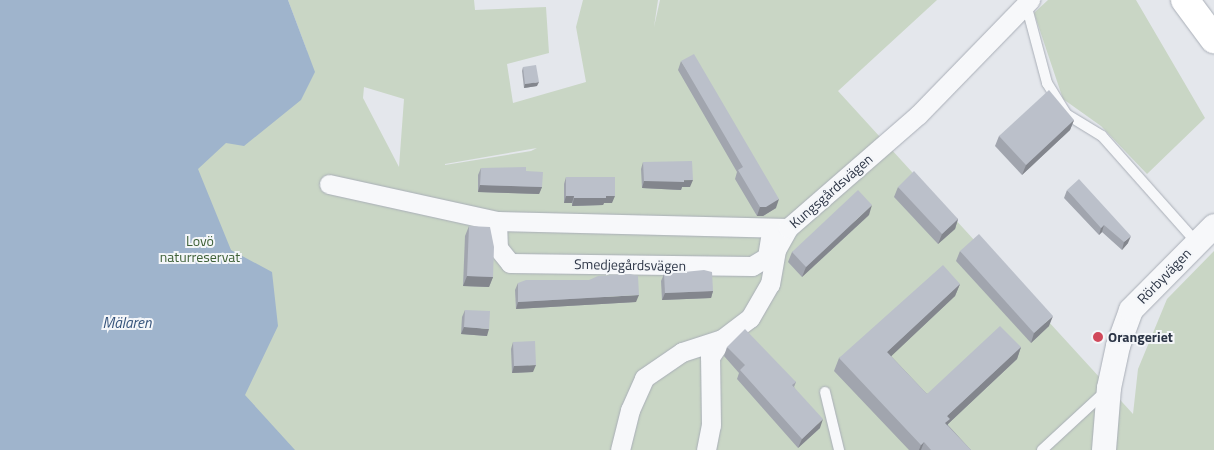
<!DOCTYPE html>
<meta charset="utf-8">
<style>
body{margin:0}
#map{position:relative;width:1214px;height:450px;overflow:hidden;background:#e4e7ec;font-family:"Titillium Web",sans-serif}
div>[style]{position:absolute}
.green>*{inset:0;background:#c9d6c5}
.water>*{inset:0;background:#9fb4cc}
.roads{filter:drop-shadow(0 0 1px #a9aeb7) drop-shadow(0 0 1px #a9aeb7)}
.service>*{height:10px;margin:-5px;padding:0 5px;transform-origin:5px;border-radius:5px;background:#f7f8fa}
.minor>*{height:19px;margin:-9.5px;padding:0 9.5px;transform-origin:9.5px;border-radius:9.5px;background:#f7f8fa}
.tertiary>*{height:24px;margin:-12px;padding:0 12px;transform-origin:12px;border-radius:12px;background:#f7f8fa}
.secondary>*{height:28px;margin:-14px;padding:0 14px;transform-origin:14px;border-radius:14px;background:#fff}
.wall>*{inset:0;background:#a1a5ae}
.shaded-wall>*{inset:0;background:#83868d}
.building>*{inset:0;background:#bbc0ca}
.dots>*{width:14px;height:14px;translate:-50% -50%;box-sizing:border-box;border:2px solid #f4f6f9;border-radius:50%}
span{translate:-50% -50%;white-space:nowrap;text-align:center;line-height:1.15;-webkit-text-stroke:4px #f4f6f9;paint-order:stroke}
.street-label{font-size:14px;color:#2b3445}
.park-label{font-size:14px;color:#3f6138}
.poi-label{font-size:14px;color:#2b3445;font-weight:700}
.left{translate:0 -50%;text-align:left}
.water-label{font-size:15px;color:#34527a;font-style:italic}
</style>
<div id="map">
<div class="green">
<div style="clip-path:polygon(evenodd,0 0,307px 51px,288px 0,474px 0,475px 10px,546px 7px,549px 53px,507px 64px,513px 103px,586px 82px,576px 27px,583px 0,658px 0,654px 27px,660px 0,937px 0,838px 91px,1133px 414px,1138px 369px,1167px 299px,1214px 251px,1214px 450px,0 450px,0 0,364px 87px,404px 99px,399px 167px,363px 98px,364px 87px,0 0,537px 148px,531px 151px,445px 165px,445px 164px,537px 148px)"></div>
<div style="clip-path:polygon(1048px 0,1136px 0,1205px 118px,1147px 174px,1101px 126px,1063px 99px,1034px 13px)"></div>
</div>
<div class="water">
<div style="clip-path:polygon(0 0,288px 0,315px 72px,301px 100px,244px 146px,226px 143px,198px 169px,231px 250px,272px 272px,278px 326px,245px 395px,295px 450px,0 450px)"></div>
</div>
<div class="roads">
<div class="service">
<div style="left:1026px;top:4px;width:82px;rotate:75.1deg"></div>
<div style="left:1047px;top:83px;width:36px;rotate:58deg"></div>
<div style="left:1066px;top:114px;width:42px;rotate:31.4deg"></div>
<div style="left:1102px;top:136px;width:143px;rotate:48.4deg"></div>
<div style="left:825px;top:392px;width:60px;rotate:76.4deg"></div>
<div style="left:1042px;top:450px;width:87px;rotate:-42.7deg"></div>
</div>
<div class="minor">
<div style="left:329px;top:184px;width:172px;rotate:12.4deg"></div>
<div style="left:497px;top:221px;width:291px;rotate:1.4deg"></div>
<div style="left:497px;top:221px;width:27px;rotate:88deg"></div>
<div style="left:498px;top:248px;width:19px;rotate:51deg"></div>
<div style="left:510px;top:263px;width:242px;rotate:0.7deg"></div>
<div style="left:752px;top:266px;width:17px;rotate:-31deg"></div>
<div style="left:767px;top:257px;width:18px;rotate:-81deg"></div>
<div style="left:620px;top:450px;width:41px;rotate:-76deg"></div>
<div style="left:630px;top:410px;width:35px;rotate:-66deg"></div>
<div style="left:644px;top:378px;width:46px;rotate:-34.4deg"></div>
<div style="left:682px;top:352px;width:42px;rotate:-18deg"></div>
<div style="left:706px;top:450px;width:25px;rotate:-79deg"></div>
<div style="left:711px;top:425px;width:68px;rotate:-90.8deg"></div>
<div style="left:710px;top:357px;width:22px;rotate:-56deg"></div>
<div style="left:722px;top:339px;width:35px;rotate:-37deg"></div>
<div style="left:750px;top:318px;width:39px;rotate:-60deg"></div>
<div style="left:770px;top:284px;width:35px;rotate:-80deg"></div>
<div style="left:776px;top:250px;width:25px;rotate:-61deg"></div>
<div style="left:788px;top:228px;width:172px;rotate:-41deg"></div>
<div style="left:918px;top:115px;width:161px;rotate:-45.8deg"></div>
</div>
<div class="tertiary">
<div style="left:1104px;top:450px;width:62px;rotate:-85.4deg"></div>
<div style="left:1109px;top:388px;width:43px;rotate:-77.9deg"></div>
<div style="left:1118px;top:346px;width:38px;rotate:-70deg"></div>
<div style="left:1131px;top:310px;width:118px;rotate:-45.3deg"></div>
</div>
<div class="secondary">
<div style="left:1185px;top:0;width:49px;rotate:53.4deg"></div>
</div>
</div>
<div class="wall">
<div style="clip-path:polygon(681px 61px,776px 208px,763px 216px,757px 216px,735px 179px,737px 172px,678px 70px)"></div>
<div style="clip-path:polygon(523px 67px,537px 86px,524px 88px,522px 71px)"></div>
<div style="clip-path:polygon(1074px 120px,1070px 130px,1022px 175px,995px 146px,999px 136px)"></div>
<div style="clip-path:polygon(643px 162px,690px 187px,682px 187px,681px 190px,642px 188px,641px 169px)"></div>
<div style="clip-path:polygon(481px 168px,526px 171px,542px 187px,539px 194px,478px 192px,478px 175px)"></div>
<div style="clip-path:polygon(566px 177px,612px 203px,604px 203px,603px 205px,572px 206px,572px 203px,564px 203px,564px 184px)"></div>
<div style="clip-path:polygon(898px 187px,958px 219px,955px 229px,938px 244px,894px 197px)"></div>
<div style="clip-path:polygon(1067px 190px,1128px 243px,1122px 250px,1102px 232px,1099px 235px,1064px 198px)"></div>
<div style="clip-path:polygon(869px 215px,802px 277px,788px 262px,792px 252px)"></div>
<div style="clip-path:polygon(469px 226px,493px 277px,489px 287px,463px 286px,465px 236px)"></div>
<div style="clip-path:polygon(960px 251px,1049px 326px,1031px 343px,956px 261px)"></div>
<div style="clip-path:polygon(664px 274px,713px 291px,711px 298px,662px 300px,661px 281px)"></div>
<div style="clip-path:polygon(518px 283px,636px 302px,516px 309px,515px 290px)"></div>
<div style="clip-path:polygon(960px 284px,955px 296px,891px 356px,927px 394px,1021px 347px,1017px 359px,948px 424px,948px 425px,971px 450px,909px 450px,834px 371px,839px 358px)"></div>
<div style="clip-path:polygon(465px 310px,487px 336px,461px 334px,462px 317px)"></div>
<div style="clip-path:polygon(513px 342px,533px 372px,512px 373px,511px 349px)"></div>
<div style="clip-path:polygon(727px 347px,796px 382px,794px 387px,820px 428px,798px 448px,737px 379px,739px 373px,724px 356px)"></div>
</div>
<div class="shaded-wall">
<div style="clip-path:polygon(539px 82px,537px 86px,524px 88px,525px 84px)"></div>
<div style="clip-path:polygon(1074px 120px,1070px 130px,1022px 175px,1026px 165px)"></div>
<div style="clip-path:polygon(693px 180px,690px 187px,682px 187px,681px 190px,642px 188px,644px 181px)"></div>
<div style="clip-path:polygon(480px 185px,542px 187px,539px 194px,478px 192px)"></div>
<div style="clip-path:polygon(566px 196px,574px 196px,572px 203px,564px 203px)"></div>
<div style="clip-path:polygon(606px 196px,615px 196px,612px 203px,604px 203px,603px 205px,572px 206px,574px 198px)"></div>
<div style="clip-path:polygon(779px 199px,776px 208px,763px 216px,757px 216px,760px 207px)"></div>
<div style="clip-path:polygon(872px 205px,869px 215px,802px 277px,806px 267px)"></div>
<div style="clip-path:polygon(958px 219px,955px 229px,938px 244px,942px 234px)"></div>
<div style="clip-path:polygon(1104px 225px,1102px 232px,1099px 235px,1101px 228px)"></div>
<div style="clip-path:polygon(1131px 236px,1128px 243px,1122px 250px,1124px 242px)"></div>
<div style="clip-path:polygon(467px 276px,493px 277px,489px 287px,463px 286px)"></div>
<div style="clip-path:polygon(960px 284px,955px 296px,883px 364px,887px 352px)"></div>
<div style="clip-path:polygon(713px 291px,711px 298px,662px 300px,665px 293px)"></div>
<div style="clip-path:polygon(639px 295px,636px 302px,516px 309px,518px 302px)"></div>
<div style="clip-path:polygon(1053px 316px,1049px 326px,1031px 343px,1034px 333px)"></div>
<div style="clip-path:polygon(464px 327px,489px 329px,487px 336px,461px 334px)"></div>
<div style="clip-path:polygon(1021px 347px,1017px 359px,948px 424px,945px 431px,941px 436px,947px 416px)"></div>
<div style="clip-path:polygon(536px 365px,533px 372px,512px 373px,514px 366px)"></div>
<div style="clip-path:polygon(823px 419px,820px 428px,798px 448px,802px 439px)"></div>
<div style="clip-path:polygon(924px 442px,921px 450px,919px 450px,921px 445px)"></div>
</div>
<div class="building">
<div style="clip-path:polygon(694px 54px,779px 199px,766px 207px,760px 207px,738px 170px,743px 167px,681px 61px)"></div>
<div style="clip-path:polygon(536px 65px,539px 82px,525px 84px,523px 67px)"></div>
<div style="clip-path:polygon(1049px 90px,1074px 120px,1026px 165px,999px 136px)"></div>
<div style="clip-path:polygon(692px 161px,693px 180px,684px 180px,684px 182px,644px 181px,643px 162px)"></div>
<div style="clip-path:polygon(526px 167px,526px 171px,543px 172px,542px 187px,480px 185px,481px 168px)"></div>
<div style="clip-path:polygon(914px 171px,958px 219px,942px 234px,898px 187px)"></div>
<div style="clip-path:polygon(566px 177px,615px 177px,615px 196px,606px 196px,606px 198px,574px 198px,574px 196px,566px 196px)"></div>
<div style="clip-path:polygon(1079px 179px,1131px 236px,1124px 242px,1104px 225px,1101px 228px,1067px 190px)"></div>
<div style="clip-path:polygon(858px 190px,872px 205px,806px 267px,792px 252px)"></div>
<div style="clip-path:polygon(469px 226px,490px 227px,494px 247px,493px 277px,467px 276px)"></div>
<div style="clip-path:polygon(979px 234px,1053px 316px,1034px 333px,960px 251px)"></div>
<div style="clip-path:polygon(943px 265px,960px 284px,887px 352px,927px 394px,1000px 326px,1021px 347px,947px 416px,950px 419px,945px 423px,971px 450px,931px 450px,924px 442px,921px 445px,839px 358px)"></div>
<div style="clip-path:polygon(704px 270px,712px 272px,713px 291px,665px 293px,664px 274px)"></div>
<div style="clip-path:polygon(630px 274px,638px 276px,639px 295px,518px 302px,518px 283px,526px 280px,589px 280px,598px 276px)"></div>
<div style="clip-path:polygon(465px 310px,490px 311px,489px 329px,464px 327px)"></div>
<div style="clip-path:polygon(745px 329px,796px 382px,792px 385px,823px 419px,802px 439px,740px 370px,745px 365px,727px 347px)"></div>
<div style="clip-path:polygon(535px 341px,536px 365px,514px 366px,513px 342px)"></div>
</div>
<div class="dots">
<div style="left:1098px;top:337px;background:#d1495b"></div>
</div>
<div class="street-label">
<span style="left:831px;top:191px;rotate:-41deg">Kungsgårdsvägen</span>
<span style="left:630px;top:265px;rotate:1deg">Smedjegårdsvägen</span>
<span style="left:1164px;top:276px;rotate:-46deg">Rörbyvägen</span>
</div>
<div class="park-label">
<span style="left:200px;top:249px">Lovö<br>naturreservat</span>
</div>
<div class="poi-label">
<span class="left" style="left:1108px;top:337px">Orangeriet</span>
</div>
<div class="water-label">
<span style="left:127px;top:323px">Mälaren</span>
</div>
</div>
